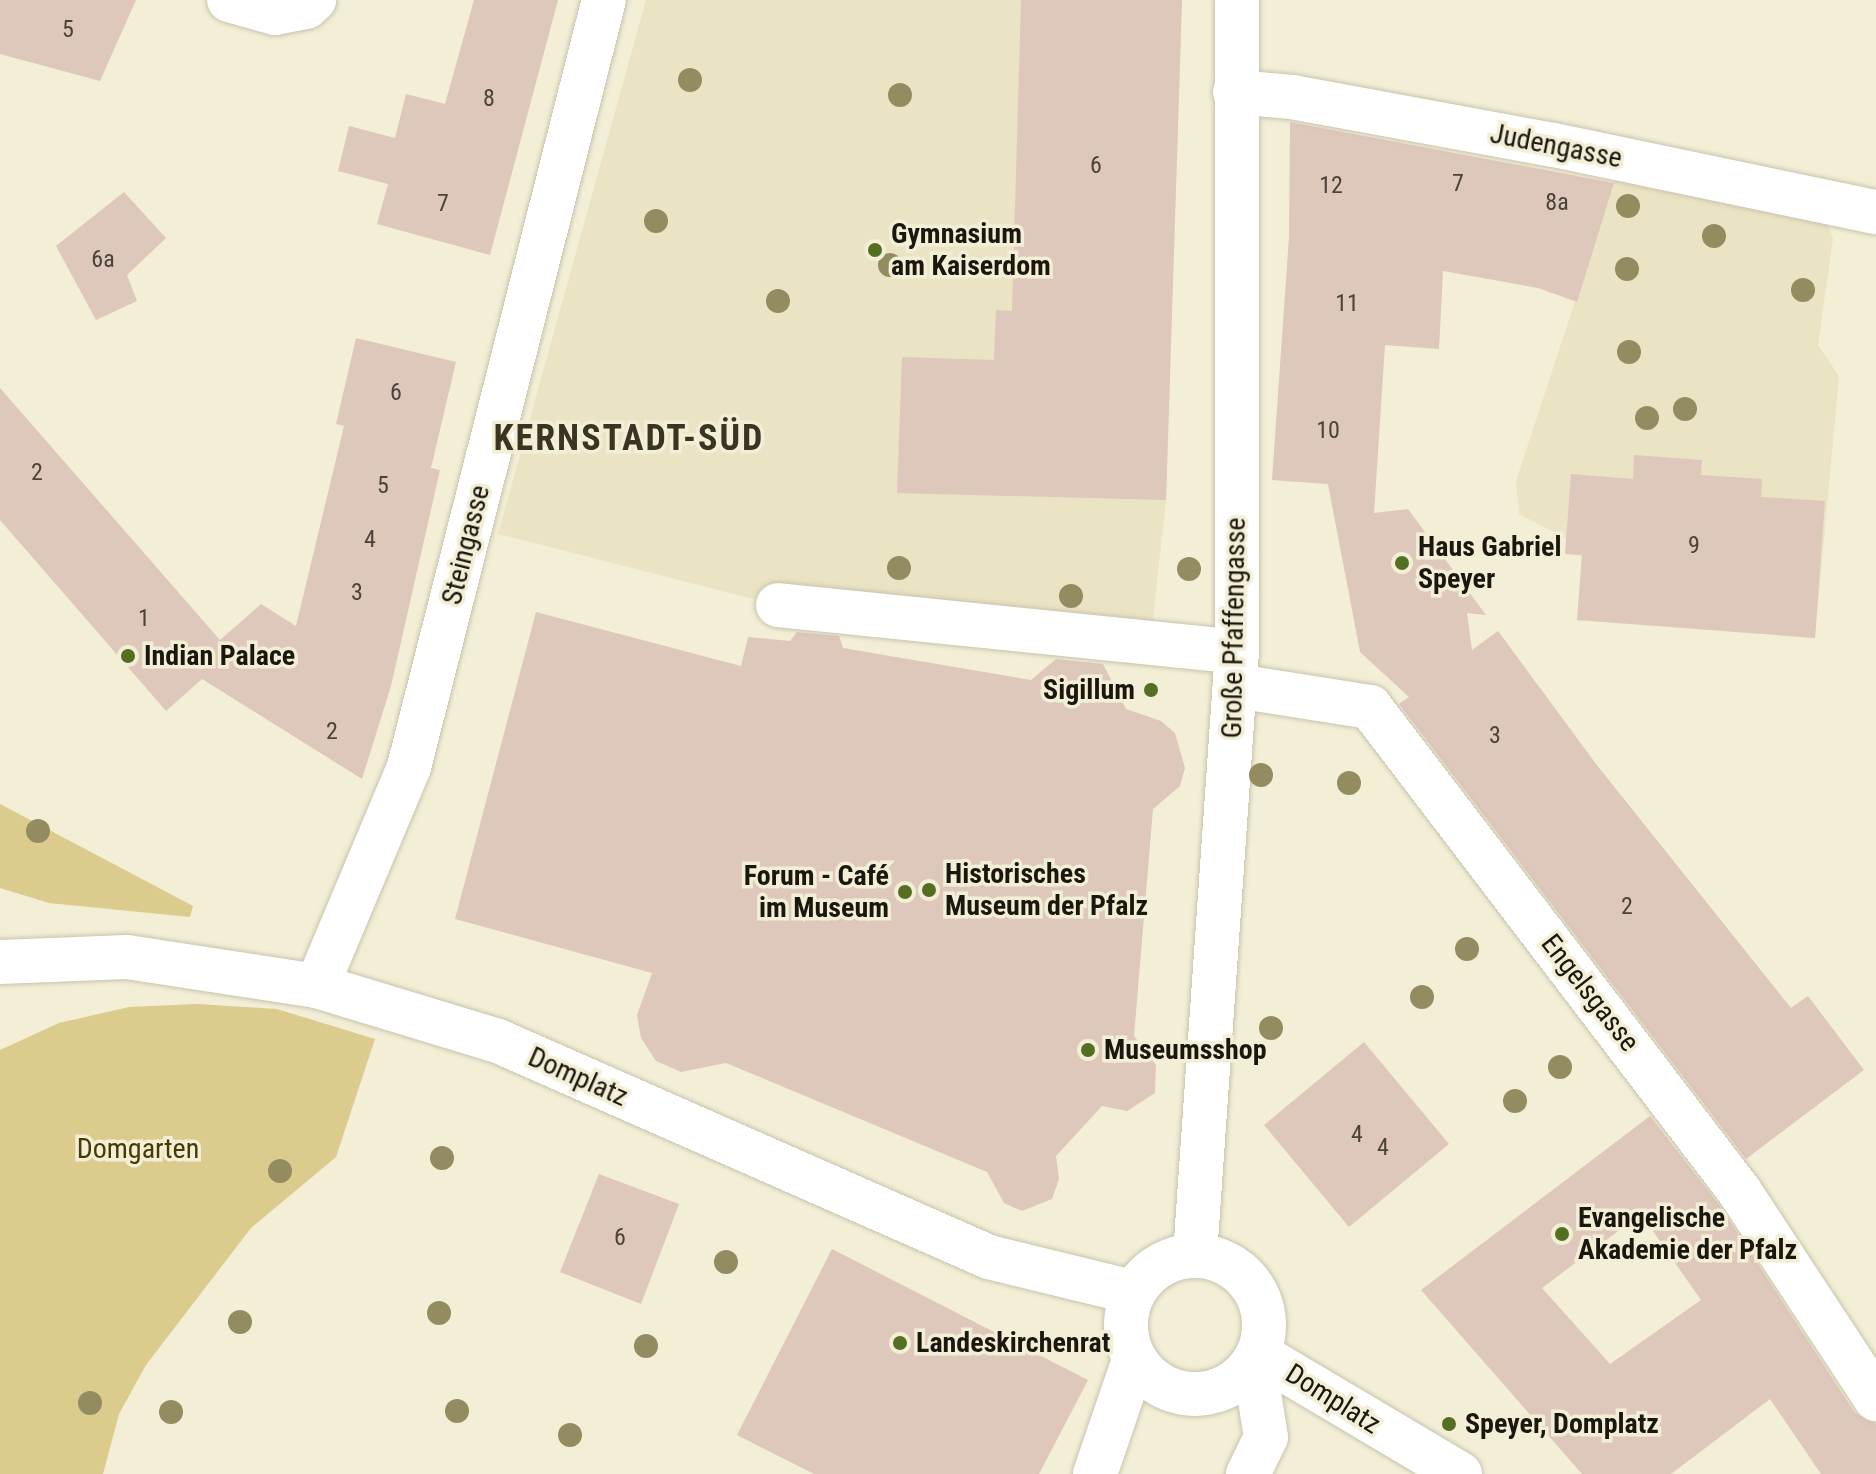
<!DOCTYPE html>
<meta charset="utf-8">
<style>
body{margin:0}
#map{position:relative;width:1876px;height:1474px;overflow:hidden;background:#f3eed6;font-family:"Roboto Condensed",sans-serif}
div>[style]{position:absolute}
.built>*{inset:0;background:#eae3c4}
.green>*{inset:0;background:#dbcb8d}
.building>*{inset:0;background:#dec7bb}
.roads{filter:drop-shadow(0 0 2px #c8c3ac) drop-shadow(0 0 2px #c8c3ac)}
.minor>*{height:44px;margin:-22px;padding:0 22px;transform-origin:22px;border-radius:22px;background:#fff}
.minor>.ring{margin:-22px;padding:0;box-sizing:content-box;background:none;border:44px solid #fff;border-radius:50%}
.trees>*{width:24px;height:24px;margin:-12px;border-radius:50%;background:#948c61}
.dots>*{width:22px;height:22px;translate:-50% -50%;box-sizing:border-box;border:4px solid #f3eed6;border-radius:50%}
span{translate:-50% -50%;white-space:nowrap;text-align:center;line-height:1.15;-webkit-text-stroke:7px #f3eed6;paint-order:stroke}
.number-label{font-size:24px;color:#4b433a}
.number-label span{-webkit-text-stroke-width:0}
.street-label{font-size:28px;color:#1a170f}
.poi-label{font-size:28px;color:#1a170f;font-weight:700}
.left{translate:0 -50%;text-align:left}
.right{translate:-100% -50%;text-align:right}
.park-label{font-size:28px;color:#473b01}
.district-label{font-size:36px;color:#3a3523;font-weight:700;letter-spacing:2px}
</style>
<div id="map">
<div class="built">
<div style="clip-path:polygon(646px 0,1182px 0,1166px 500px,1150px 644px,778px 605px,498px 534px)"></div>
<div style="clip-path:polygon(1616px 177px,1826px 219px,1833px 239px,1818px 345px,1839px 376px,1815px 638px,1577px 620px,1582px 556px,1566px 554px,1566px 538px,1519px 514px,1516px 481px)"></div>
</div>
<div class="green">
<div style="clip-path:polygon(0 804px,193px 906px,190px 917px,49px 903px,0 888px)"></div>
<div style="clip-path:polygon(197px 1004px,277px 1009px,375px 1039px,336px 1157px,251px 1228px,146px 1365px,119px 1414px,103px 1474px,0 1474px,0 1050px,59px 1023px,129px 1007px)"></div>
</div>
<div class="building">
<div style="clip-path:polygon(0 0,136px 0,100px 81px,0 54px)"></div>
<div style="clip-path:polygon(474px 0,558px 0,490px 255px,377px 224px,388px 184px,338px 171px,349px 126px,395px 138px,406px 94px,445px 104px)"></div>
<div style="clip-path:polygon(1021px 0,1182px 0,1166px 500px,897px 493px,902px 357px,994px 360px,996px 310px,1012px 311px)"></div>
<div style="clip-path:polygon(1290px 122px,1614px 183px,1577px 302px,1538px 288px,1443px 271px,1439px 349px,1385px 345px,1374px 513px,1408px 509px,1486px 615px,1467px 613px,1472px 650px,1498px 631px,1596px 764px,1791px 1008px,1808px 996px,1864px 1070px,1746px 1159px,1399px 704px,1409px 697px,1360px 652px,1328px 484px,1272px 480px,1289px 237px)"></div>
<div style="clip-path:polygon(124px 192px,166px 238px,127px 275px,137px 301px,96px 320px,56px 246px)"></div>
<div style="clip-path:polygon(356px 338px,456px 362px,431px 468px,440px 470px,391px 686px,362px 779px,202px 679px,166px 711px,0 520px,0 388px,220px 640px,261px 604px,296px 626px,344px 426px,336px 424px)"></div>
<div style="clip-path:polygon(1634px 455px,1702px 460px,1701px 475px,1762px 479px,1761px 497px,1825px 501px,1815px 638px,1577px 620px,1582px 555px,1565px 554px,1571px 474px,1633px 479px)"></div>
<div style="clip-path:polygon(536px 612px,741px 666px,748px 637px,790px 641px,797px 632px,839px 636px,843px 648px,1031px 680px,1056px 659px,1103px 664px,1126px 709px,1161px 721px,1175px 733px,1185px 768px,1180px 786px,1153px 809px,1134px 1036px,1156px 1065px,1155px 1093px,1127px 1111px,1102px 1106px,1056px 1156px,1059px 1179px,1052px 1199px,1022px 1211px,1004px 1203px,987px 1172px,726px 1063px,681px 1072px,656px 1061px,641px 1038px,637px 1015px,652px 973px,455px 919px)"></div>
<div style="clip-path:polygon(1364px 1042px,1449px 1144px,1349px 1227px,1264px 1125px)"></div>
<div style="clip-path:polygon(evenodd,1650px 1116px,1720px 1206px,1855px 1413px,1876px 1424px,1876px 1474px,1821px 1474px,1770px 1399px,1671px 1474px,1582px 1474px,1421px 1290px,1650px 1116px,1641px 1214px,1701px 1300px,1610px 1364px,1542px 1288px,1641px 1214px)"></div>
<div style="clip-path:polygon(599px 1174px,679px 1204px,641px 1304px,560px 1272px)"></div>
<div style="clip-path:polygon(832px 1249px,1088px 1380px,1039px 1474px,814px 1474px,737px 1435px)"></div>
</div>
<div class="roads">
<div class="minor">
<div style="left:229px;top:0;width:48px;rotate:15.8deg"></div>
<div style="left:275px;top:13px;width:32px;rotate:-11deg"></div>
<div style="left:306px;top:7px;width:11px;rotate:-41deg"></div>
<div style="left:1235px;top:92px;width:57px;rotate:5deg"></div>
<div style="left:1292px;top:97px;width:266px;rotate:10.4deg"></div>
<div style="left:1554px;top:145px;width:329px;rotate:11.8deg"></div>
<div style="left:778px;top:605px;width:461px;rotate:5.8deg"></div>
<div style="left:1236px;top:686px;width:136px;rotate:8.9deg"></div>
<div style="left:1370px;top:707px;width:610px;rotate:52.66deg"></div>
<div style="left:1740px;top:1192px;width:248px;rotate:56.7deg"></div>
<div style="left:0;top:962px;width:127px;rotate:-2.3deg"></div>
<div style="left:127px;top:957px;width:192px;rotate:8.7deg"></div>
<div style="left:317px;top:986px;width:189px;rotate:16.9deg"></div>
<div style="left:498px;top:1041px;width:536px;rotate:23.75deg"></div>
<div style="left:989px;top:1257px;width:148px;rotate:13.7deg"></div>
<div style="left:317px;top:986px;width:238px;rotate:-67.2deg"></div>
<div style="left:409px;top:767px;width:791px;rotate:-75.74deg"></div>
<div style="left:1195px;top:1255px;width:604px;rotate:-86.02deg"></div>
<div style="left:1237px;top:652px;width:652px;rotate:-90deg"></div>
<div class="ring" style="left:1126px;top:1256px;width:94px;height:94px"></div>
<div style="left:1258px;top:1354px;width:235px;rotate:30.7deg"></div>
<div style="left:1095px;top:1474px;width:120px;rotate:-71.1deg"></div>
<div style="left:1248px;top:1474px;width:41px;rotate:-64.1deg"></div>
<div style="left:1266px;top:1437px;width:75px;rotate:-99.2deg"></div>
</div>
</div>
<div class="trees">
<div style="left:690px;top:80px"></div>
<div style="left:900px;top:95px"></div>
<div style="left:1628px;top:206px"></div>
<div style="left:656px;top:221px"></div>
<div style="left:1714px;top:236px"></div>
<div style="left:890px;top:265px"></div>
<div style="left:1627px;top:269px"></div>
<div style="left:1803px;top:290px"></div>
<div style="left:778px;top:301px"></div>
<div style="left:1629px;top:352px"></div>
<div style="left:1685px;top:409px"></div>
<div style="left:1647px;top:418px"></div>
<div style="left:899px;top:568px"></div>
<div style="left:1189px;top:569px"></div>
<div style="left:1071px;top:596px"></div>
<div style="left:1261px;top:775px"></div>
<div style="left:1349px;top:783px"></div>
<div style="left:38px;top:831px"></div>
<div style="left:1467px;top:949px"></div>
<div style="left:1422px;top:997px"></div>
<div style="left:1271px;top:1028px"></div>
<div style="left:1560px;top:1067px"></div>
<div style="left:1515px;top:1101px"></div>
<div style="left:442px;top:1158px"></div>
<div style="left:280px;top:1171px"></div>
<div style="left:726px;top:1262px"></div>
<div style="left:439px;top:1313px"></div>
<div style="left:240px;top:1322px"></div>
<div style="left:646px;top:1346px"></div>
<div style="left:90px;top:1403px"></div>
<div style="left:457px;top:1411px"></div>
<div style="left:171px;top:1412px"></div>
<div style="left:570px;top:1435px"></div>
</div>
<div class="dots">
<div style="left:875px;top:250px;background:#546f22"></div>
<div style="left:1402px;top:563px;background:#546f22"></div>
<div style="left:128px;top:656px;background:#546f22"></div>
<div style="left:1151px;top:690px;background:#546f22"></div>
<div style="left:929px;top:890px;background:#546f22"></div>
<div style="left:905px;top:892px;background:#546f22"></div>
<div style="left:1088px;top:1050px;background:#546f22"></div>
<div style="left:1562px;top:1234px;background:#546f22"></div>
<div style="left:900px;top:1343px;background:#546f22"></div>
<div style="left:1449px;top:1424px;background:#546f22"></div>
</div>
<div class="number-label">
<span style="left:68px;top:30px">5</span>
<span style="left:489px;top:99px">8</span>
<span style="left:1096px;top:166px">6</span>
<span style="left:1458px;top:184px">7</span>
<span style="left:1331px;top:186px">12</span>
<span style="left:1557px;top:203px">8a</span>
<span style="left:443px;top:204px">7</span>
<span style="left:103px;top:260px">6a</span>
<span style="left:1347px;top:304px">11</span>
<span style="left:396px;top:393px">6</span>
<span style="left:1328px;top:431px">10</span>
<span style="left:37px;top:473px">2</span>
<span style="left:383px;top:486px">5</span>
<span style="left:370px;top:540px">4</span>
<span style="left:1694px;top:546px">9</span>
<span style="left:357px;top:593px">3</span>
<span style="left:144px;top:619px">1</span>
<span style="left:332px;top:732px">2</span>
<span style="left:1495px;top:736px">3</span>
<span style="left:1627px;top:907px">2</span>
<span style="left:1357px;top:1135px">4</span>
<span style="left:1383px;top:1148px">4</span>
<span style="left:620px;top:1238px">6</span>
</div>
<div class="street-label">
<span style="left:1556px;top:146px;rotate:11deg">Judengasse</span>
<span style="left:466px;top:545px;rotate:-76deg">Steingasse</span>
<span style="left:1234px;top:628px;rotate:-89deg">Große Pfaffengasse</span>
<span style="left:1590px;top:993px;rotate:52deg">Engelsgasse</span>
<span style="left:578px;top:1077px;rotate:24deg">Domplatz</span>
<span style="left:1333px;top:1399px;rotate:32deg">Domplatz</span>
</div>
<div class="poi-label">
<span class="left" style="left:891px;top:250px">Gymnasium<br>am Kaiserdom</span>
<span class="left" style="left:1418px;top:563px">Haus Gabriel<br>Speyer</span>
<span class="left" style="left:144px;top:656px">Indian Palace</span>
<span class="right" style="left:1135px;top:690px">Sigillum</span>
<span class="left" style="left:945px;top:890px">Historisches<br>Museum der Pfalz</span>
<span class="right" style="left:889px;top:892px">Forum - Café<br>im Museum</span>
<span class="left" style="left:1104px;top:1050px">Museumsshop</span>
<span class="left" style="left:1578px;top:1234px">Evangelische<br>Akademie der Pfalz</span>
<span class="left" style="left:916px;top:1343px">Landeskirchenrat</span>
<span class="left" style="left:1465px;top:1424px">Speyer, Domplatz</span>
</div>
<div class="park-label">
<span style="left:138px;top:1149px">Domgarten</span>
</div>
<div class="district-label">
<span style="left:629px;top:439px">KERNSTADT-SÜD</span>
</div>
</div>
